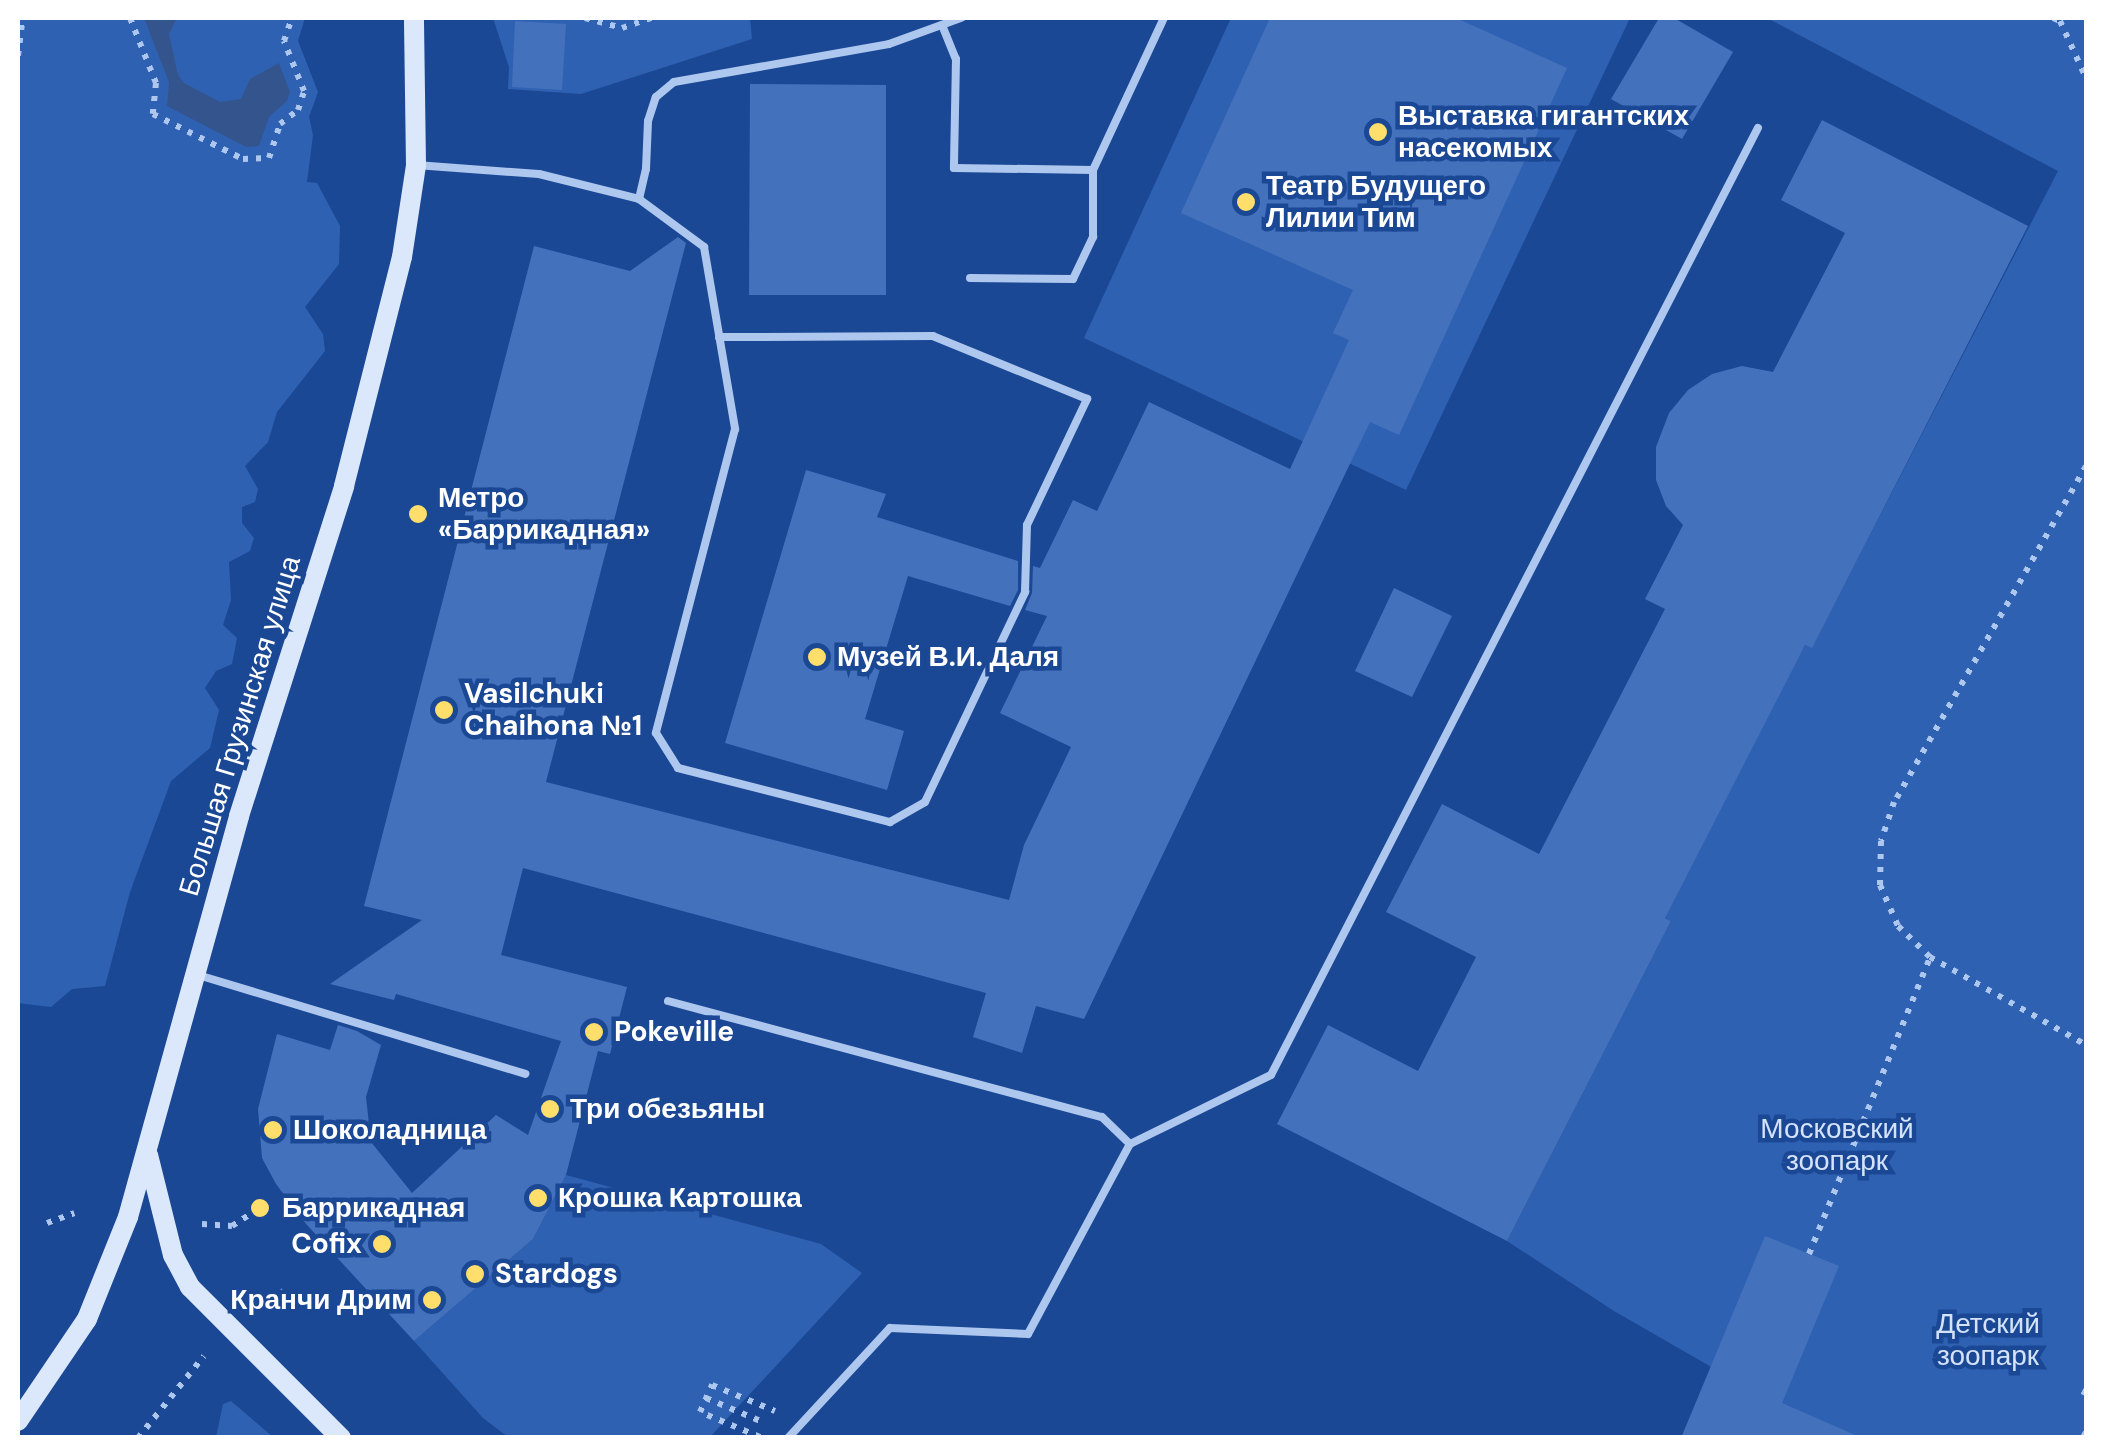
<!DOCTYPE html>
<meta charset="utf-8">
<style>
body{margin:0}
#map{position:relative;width:2104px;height:1455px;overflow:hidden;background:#1b4895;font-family:"DM Sans",sans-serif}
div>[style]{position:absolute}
.green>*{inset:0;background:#2f61b3}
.water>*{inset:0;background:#34548d}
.building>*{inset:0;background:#4471bc}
.path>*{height:6px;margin-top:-3px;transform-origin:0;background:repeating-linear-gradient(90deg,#aec7ef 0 5px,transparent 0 13px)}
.lane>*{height:8px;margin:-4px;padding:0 4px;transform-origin:4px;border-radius:4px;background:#aec7ef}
.secondary>*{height:20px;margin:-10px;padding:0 10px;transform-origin:10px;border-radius:10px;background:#dbe7fb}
.dots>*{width:28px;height:28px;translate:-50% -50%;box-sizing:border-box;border:5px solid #1b4895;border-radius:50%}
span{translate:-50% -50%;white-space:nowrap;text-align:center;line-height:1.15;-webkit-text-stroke:9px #1b4895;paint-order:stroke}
.poi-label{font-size:28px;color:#fff;font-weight:700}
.left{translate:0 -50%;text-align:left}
.right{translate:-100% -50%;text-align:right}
.street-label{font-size:28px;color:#fff}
.park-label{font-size:28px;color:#d4e3fb}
.frame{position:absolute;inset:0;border:20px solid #fff;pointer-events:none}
</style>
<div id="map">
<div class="green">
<div style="clip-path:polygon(18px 18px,305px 18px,298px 41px,318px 92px,309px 117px,313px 135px,307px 182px,317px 183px,340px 226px,339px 264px,305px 307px,323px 334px,325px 351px,277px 412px,268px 442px,245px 466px,258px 489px,255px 502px,242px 507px,242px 523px,254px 538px,250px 551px,229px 562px,231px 600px,223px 625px,237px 638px,232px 664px,216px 671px,205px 688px,219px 710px,210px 748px,171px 781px,130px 892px,105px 986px,72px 989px,51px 1007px,18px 1003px)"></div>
<div style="clip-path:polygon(493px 18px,750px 18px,752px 39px,581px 94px,508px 89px,509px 67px)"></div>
<div style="clip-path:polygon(1231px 18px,1630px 18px,1406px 490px,1084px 338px)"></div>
<div style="clip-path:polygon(1767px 18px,2086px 18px,2086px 1437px,1833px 1437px,1614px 1311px,1507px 1241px,1671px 921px,1655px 912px,1805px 645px,1812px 647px,2058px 171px)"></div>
<div style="clip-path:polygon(566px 1175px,821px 1244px,862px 1273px,710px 1437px,508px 1437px,483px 1418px,414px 1341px,533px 1239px)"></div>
<div style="clip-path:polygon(231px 1401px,273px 1437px,216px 1437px,223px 1404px)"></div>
</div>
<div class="water">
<div style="clip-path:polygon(144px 18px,177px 18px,169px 34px,178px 75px,184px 83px,220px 102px,241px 99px,250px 79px,279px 63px,290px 92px,287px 101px,269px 117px,259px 146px,246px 147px,167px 106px,169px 82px)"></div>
</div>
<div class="building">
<div style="clip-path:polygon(1270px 18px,1456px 18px,1567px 68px,1399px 435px,1370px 422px,1084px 1019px,1036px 1006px,1022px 1053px,973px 1037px,986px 993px,523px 868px,501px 955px,627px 987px,610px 1054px,598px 1051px,566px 1175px,533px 1239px,414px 1341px,307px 1225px,276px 1184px,262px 1158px,258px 1109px,277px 1034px,330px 1050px,338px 1025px,357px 1031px,381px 1045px,366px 1097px,371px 1142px,412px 1193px,496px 1115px,528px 1135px,561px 1041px,396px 994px,394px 1000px,330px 984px,422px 920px,364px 906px,534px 246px,630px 271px,678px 237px,686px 243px,546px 782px,1009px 900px,1024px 845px,1071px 747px,1000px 713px,1047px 616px,1025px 610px,1032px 593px,1033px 566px,1040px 568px,1073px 500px,1097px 511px,1149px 402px,1290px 469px,1349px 340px,1333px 333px,1353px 290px,1181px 213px)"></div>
<div style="clip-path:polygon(1659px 18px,1674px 18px,1733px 52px,1682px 139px,1611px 99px)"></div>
<div style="clip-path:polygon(515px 21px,566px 24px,562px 90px,512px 87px)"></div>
<div style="clip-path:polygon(750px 84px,886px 85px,886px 295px,749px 295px)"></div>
<div style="clip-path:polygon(1822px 120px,2028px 226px,1812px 648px,1805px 645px,1665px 918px,1671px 921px,1507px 1241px,1277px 1124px,1328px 1025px,1418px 1071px,1476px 957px,1386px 912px,1442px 804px,1539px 854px,1665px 609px,1645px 599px,1683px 525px,1666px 506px,1656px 480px,1656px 447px,1669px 413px,1688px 390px,1712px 374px,1742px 366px,1773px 372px,1845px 233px,1781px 200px)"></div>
<div style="clip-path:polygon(806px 470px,886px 494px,877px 517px,1018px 561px,1018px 590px,1010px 606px,908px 576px,865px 719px,904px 731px,887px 790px,725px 743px)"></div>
<div style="clip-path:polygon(1394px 588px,1452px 616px,1412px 697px,1355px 671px)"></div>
<div style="clip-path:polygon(1765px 1236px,1839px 1266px,1782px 1403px,1862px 1438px,1681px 1438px)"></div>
</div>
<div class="path">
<div style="left:130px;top:18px;width:70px;rotate:68.2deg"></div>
<div style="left:156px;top:83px;width:31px;rotate:96deg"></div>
<div style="left:153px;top:114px;width:101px;rotate:26.6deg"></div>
<div style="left:243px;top:159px;width:26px;rotate:-2deg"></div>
<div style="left:269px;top:158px;width:36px;rotate:-72deg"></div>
<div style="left:280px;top:124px;width:23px;rotate:-38deg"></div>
<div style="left:298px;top:110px;width:20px;rotate:-72deg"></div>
<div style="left:304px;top:91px;width:54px;rotate:-111.8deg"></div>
<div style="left:284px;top:41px;width:24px;rotate:-71deg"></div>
<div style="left:585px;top:18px;width:38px;rotate:15deg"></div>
<div style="left:622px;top:28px;width:31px;rotate:-19deg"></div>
<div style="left:2053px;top:18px;width:8px;rotate:23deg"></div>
<div style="left:2060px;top:21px;width:63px;rotate:65.5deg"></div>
<div style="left:18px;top:56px;width:38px;rotate:-83deg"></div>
<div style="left:2086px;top:466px;width:387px;rotate:119.7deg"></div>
<div style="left:1894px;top:802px;width:41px;rotate:108.4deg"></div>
<div style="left:1881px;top:841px;width:44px;rotate:91.3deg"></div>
<div style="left:1880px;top:885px;width:45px;rotate:66.3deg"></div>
<div style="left:1898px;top:926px;width:45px;rotate:44.1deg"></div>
<div style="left:1930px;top:957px;width:179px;rotate:29.4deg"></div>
<div style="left:47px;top:1223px;width:29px;rotate:-20deg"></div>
<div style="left:202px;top:1224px;width:30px;rotate:4deg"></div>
<div style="left:232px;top:1226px;width:33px;rotate:-33deg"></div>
<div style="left:1809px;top:1254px;width:321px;rotate:-67.8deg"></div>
<div style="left:260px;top:1308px;width:29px;rotate:-36deg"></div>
<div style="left:2082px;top:1391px;width:4px;rotate:27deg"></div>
<div style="left:706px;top:1398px;width:64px;rotate:23deg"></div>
<div style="left:760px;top:1437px;width:65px;rotate:-157.4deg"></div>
<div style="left:700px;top:1412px;width:30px;rotate:-66deg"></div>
<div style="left:712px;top:1385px;width:68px;rotate:22.4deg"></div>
<div style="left:138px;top:1438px;width:105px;rotate:-51.2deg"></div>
</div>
<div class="lane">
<div style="left:942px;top:25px;width:37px;rotate:68deg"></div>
<div style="left:956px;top:59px;width:109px;rotate:91.1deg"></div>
<div style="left:954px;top:168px;width:139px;rotate:0.8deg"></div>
<div style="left:1093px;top:170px;width:168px;rotate:-65deg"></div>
<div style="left:416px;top:165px;width:123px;rotate:4.2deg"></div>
<div style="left:539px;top:174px;width:103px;rotate:14deg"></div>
<div style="left:639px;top:199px;width:31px;rotate:-77deg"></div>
<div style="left:646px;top:169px;width:48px;rotate:-87.6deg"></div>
<div style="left:648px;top:121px;width:25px;rotate:-72deg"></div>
<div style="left:656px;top:97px;width:23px;rotate:-40deg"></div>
<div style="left:674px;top:82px;width:218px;rotate:-10deg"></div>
<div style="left:889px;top:44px;width:77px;rotate:-19.9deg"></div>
<div style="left:639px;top:199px;width:81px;rotate:36.4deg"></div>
<div style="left:704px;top:247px;width:185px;rotate:80.3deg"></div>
<div style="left:735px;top:429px;width:314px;rotate:104.6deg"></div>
<div style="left:656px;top:733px;width:41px;rotate:57.8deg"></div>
<div style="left:678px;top:768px;width:219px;rotate:14.3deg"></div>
<div style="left:890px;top:822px;width:40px;rotate:-29.7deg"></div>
<div style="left:925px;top:802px;width:233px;rotate:-64.5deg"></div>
<div style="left:1025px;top:592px;width:67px;rotate:-88.3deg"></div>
<div style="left:1027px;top:525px;width:140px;rotate:-64.5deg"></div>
<div style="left:1087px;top:399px;width:166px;rotate:-157.8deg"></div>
<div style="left:933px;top:336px;width:214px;rotate:179.7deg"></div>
<div style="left:970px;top:278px;width:103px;rotate:0.6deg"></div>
<div style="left:1073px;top:279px;width:47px;rotate:-64.5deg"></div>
<div style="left:1093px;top:237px;width:67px;rotate:-90deg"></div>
<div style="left:198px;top:975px;width:342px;rotate:16.8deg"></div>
<div style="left:668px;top:1001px;width:449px;rotate:15deg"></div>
<div style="left:1102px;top:1117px;width:39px;rotate:44deg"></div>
<div style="left:788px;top:1438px;width:150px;rotate:-47.2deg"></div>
<div style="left:890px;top:1328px;width:138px;rotate:2.5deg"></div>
<div style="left:1028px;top:1334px;width:216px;rotate:-61.8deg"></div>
<div style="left:1130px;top:1144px;width:157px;rotate:-26.1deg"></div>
<div style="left:1271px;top:1075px;width:1065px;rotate:-62.79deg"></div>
<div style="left:2084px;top:1438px;width:4px;rotate:-63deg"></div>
</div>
<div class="secondary">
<div style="left:148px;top:1155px;width:103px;rotate:76deg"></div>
<div style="left:173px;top:1255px;width:36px;rotate:62deg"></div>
<div style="left:190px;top:1287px;width:214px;rotate:45deg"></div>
<div style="left:18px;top:1421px;width:123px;rotate:-55.9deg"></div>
<div style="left:87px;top:1319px;width:110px;rotate:-68.1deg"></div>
<div style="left:128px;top:1217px;width:416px;rotate:-74.5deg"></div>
<div style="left:239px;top:816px;width:346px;rotate:-72.3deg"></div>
<div style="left:344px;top:486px;width:236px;rotate:-75.8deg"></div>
<div style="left:402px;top:257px;width:93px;rotate:-81.3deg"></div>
<div style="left:416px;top:165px;width:147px;rotate:-90.8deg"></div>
</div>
<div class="dots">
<div style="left:1378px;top:132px;background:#ffde6c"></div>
<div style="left:1246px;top:202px;background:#ffde6c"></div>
<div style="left:418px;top:514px;background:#ffde6c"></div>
<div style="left:817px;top:657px;background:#ffde6c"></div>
<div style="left:444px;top:710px;background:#ffde6c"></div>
<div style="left:594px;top:1032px;background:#ffde6c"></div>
<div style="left:550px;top:1109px;background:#ffde6c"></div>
<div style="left:273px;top:1130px;background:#ffde6c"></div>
<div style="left:538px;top:1198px;background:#ffde6c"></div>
<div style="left:260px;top:1208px;background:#ffde6c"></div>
<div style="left:382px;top:1244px;background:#ffde6c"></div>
<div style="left:475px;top:1274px;background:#ffde6c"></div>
<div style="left:432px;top:1300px;background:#ffde6c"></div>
</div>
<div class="poi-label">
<span class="left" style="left:1398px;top:132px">Выставка гигантских<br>насекомых</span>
<span class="left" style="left:1266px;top:202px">Театр Будущего<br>Лилии Тим</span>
<span class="left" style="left:438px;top:514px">Метро<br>«Баррикадная»</span>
<span class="left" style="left:837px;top:657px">Музей В.И. Даля</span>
<span class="left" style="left:464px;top:710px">Vasilchuki<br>Chaihona №1</span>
<span class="left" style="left:614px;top:1032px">Pokeville</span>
<span class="left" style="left:570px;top:1109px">Три обезьяны</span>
<span class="left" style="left:293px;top:1130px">Шоколадница</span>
<span class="left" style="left:558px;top:1198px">Крошка Картошка</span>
<span class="left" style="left:282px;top:1208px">Баррикадная</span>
<span class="right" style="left:362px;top:1244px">Cofix</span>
<span class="left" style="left:495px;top:1274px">Stardogs</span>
<span class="right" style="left:412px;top:1300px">Кранчи Дрим</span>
</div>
<div class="street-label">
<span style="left:240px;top:726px;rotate:-73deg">Большая Грузинская улица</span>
</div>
<div class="park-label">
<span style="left:1837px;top:1145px">Московский<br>зоопарк</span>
<span style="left:1988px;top:1340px">Детский<br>зоопарк</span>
</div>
<div class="frame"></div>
</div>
